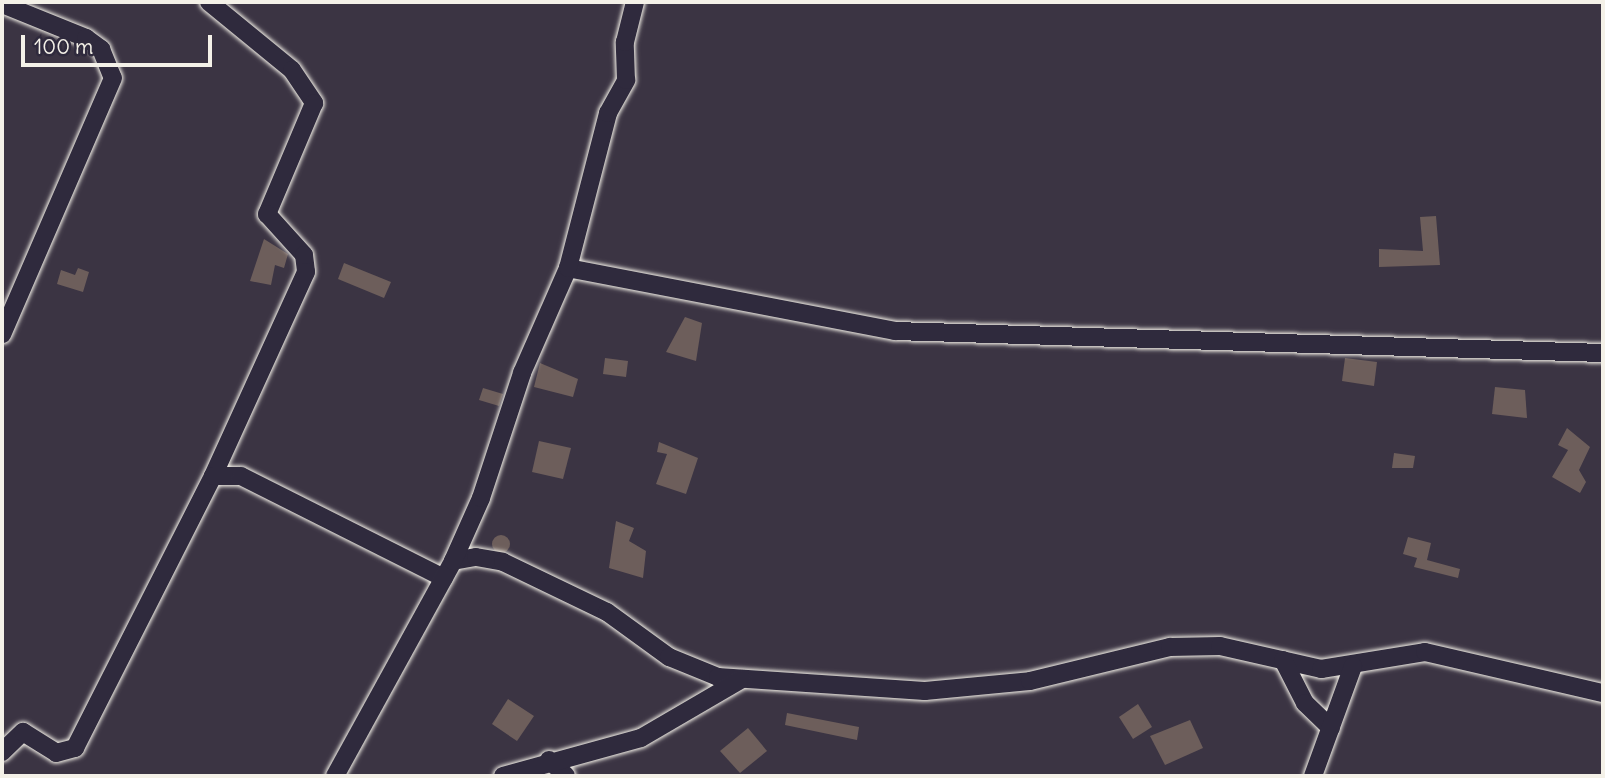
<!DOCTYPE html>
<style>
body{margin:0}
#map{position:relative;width:1605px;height:778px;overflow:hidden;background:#3b3443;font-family:Delius,sans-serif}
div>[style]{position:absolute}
.building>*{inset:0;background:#6d5e5b}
.round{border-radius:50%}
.roads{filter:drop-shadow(0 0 2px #f4f1e8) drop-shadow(0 0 2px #f4f1e8)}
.minor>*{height:18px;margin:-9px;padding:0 9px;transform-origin:9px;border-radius:9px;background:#2f2a3d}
span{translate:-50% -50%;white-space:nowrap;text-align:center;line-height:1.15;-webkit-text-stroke:7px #2f2a3d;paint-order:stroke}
.frame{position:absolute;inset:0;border:4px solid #f4f1e8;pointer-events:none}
.scale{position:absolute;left:21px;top:35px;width:191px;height:32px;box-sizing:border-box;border:4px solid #f4f1e8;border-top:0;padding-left:9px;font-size:21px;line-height:24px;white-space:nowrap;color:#f4f1e8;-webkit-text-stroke:5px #2f2a3d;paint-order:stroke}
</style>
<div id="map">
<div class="building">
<div style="clip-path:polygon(1436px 216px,1440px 265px,1379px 267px,1379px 249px,1423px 251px,1420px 217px)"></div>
<div style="clip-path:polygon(264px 239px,288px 254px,284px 268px,275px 265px,271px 285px,250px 281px)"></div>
<div style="clip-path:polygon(344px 263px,391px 282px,384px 298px,338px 279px)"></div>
<div style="clip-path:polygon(78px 268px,89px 272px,83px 292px,57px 284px,61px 270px,75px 275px)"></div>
<div style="clip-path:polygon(685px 317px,702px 323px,696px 361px,666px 352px)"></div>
<div style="clip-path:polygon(605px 358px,628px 361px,626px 377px,603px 374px)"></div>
<div style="clip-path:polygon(1345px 358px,1377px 362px,1374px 386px,1342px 381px)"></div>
<div style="clip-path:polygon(540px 363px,578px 379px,573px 397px,534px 387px)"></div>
<div style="clip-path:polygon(1495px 387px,1525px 390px,1527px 418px,1492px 414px)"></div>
<div style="clip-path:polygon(483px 388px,503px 394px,499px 406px,479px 400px)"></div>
<div style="clip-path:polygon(1567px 428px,1590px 447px,1579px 470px,1586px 482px,1580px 493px,1552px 477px,1568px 450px,1558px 445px)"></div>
<div style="clip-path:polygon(539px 441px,571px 448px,563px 479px,532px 472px)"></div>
<div style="clip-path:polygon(659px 442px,698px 458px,686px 494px,656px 484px,667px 454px,657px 452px)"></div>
<div style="clip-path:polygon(1394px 453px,1415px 456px,1413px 468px,1392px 468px)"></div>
<div style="clip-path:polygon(616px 521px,634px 528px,629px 541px,646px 551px,643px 578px,609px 568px)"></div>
<div class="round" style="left:492px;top:535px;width:18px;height:18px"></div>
<div style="clip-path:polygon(1408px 537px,1431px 543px,1427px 560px,1460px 569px,1458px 578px,1414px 567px,1417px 558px,1403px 554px)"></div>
<div style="clip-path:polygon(508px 699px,534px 716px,517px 741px,492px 724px)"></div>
<div style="clip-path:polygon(1138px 704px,1152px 727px,1133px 739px,1119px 717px)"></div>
<div style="clip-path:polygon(787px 713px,859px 727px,857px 740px,785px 725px)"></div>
<div style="clip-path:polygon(1190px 720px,1203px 748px,1165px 765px,1150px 736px)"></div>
<div style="clip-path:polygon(748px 728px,767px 751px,740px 773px,720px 751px)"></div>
</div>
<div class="roads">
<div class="minor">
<div style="left:209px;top:2px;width:107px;rotate:39.3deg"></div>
<div style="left:292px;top:70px;width:40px;rotate:56deg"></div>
<div style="left:314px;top:103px;width:121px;rotate:112.9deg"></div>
<div style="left:267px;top:214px;width:55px;rotate:47.9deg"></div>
<div style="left:304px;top:255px;width:17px;rotate:83deg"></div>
<div style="left:306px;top:272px;width:224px;rotate:114.5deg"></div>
<div style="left:2px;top:4px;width:91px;rotate:22deg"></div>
<div style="left:86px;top:38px;width:19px;rotate:36deg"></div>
<div style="left:101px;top:49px;width:31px;rotate:68deg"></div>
<div style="left:113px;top:78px;width:279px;rotate:113.4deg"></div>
<div style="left:568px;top:268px;width:333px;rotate:10.9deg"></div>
<div style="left:895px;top:331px;width:708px;rotate:1.78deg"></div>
<div style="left:453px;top:561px;width:23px;rotate:-10deg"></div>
<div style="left:476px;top:557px;width:27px;rotate:10deg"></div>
<div style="left:503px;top:562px;width:115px;rotate:25.7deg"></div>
<div style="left:607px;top:612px;width:77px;rotate:36deg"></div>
<div style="left:669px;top:657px;width:53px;rotate:22.2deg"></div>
<div style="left:718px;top:677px;width:207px;rotate:3.9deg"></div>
<div style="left:925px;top:691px;width:105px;rotate:-5.4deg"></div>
<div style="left:1030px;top:681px;width:144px;rotate:-13.7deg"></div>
<div style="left:1170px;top:647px;width:50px;rotate:-1.1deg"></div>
<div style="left:1220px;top:646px;width:104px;rotate:12.8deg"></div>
<div style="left:1321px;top:669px;width:105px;rotate:-9.3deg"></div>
<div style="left:1425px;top:652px;width:183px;rotate:13deg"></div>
<div style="left:1283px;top:660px;width:48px;rotate:62.9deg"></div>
<div style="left:1305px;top:703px;width:36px;rotate:44deg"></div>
<div style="left:2px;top:752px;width:29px;rotate:-44deg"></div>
<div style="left:23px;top:732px;width:39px;rotate:32deg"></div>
<div style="left:56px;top:753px;width:20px;rotate:-15deg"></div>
<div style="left:75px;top:748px;width:305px;rotate:-63.1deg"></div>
<div style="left:213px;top:476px;width:28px"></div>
<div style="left:241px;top:476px;width:227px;rotate:26.7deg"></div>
<div style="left:549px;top:760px;width:23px;rotate:43deg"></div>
<div style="left:335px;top:776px;width:245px;rotate:-61.2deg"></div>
<div style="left:453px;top:561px;width:69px;rotate:-66deg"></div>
<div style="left:481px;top:498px;width:132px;rotate:-71.8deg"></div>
<div style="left:522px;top:373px;width:115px;rotate:-66.3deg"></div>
<div style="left:568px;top:268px;width:160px;rotate:-75.5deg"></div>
<div style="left:608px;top:113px;width:38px;rotate:-61deg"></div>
<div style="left:626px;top:80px;width:38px;rotate:-92deg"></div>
<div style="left:625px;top:42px;width:41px;rotate:-76deg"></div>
<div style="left:503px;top:776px;width:143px;rotate:-15.4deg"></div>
<div style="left:641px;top:738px;width:117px;rotate:-30.3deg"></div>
<div style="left:1313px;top:776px;width:117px;rotate:-70deg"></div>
</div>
</div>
<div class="frame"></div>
<div class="scale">100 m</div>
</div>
